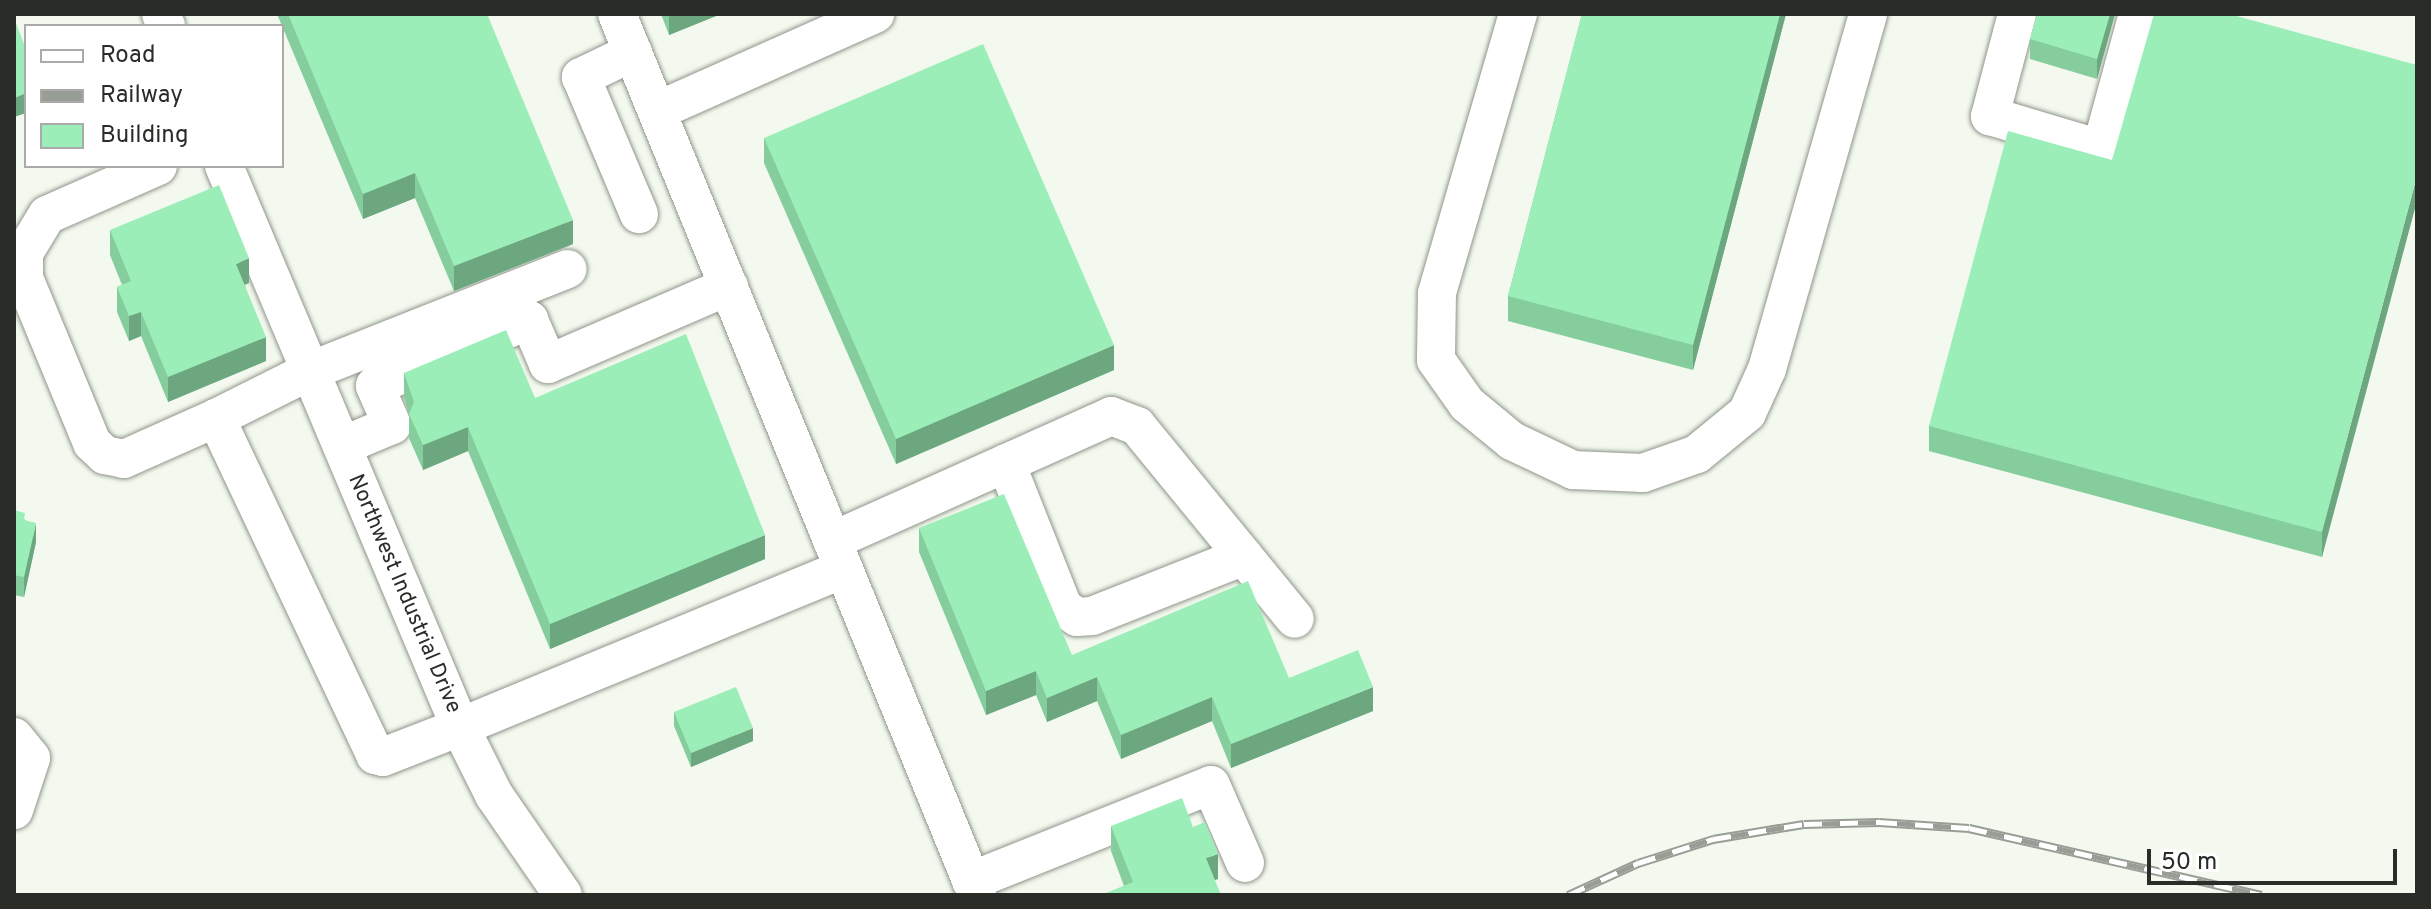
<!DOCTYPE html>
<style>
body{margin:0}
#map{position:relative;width:2431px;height:909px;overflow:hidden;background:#f3f9ee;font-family:Overpass,sans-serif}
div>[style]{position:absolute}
.roads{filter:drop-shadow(0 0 2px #90958b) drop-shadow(0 0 2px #90958b)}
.minor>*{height:38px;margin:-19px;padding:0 19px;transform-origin:19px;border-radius:19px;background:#fff}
.rail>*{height:9px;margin-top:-4.5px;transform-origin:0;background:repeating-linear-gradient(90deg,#fff 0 18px,#989d95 0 36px);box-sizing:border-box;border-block:2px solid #989d95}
.wall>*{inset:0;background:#85cd9d}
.shaded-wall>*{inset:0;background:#6ca780}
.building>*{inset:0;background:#9beeb7}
span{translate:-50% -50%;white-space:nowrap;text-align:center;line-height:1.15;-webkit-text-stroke:8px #fff;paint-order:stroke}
.street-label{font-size:22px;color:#2a2c28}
.frame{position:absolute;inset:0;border:16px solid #2a2c28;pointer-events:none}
.legend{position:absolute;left:24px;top:24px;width:260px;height:144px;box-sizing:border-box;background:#fff;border:2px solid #aaaba9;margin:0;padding:10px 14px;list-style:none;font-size:24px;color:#2a2c28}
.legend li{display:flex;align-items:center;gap:16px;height:40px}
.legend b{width:40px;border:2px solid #aaaba9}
.scale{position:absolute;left:2147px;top:849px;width:250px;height:36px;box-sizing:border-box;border:4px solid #2a2c28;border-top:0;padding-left:10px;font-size:24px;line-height:28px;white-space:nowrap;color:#2a2c28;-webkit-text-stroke:6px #fff;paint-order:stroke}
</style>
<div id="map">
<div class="roads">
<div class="minor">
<div style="left:161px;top:14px;width:13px;rotate:67deg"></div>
<div style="left:617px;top:14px;width:952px;rotate:67.77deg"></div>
<div style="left:1518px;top:14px;width:291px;rotate:106.2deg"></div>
<div style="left:1437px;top:293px;width:67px;rotate:90.9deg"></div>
<div style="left:1436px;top:360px;width:54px;rotate:54.8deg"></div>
<div style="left:1467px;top:404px;width:58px;rotate:39.4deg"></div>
<div style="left:1512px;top:441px;width:68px;rotate:25.4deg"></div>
<div style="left:1573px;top:470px;width:70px;rotate:2.5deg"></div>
<div style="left:1643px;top:473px;width:57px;rotate:-19.4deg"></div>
<div style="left:1697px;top:454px;width:65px;rotate:-39.4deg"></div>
<div style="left:1747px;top:413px;width:48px;rotate:-65.6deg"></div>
<div style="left:1767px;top:369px;width:369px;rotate:-74.1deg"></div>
<div style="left:2017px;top:14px;width:106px;rotate:104.8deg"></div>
<div style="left:1990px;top:116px;width:116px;rotate:16.6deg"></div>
<div style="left:2101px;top:149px;width:140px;rotate:-74.7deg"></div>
<div style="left:633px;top:52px;width:58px;rotate:154.3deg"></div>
<div style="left:581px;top:77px;width:149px;rotate:67.1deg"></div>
<div style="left:657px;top:111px;width:239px;rotate:-24deg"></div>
<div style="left:158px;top:166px;width:121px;rotate:156.2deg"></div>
<div style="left:47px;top:215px;width:44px;rotate:121.2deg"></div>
<div style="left:24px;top:253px;width:25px;rotate:90deg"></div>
<div style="left:24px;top:278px;width:178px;rotate:67.6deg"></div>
<div style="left:92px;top:443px;width:18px;rotate:43deg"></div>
<div style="left:105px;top:455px;width:19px;rotate:12deg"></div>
<div style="left:124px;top:459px;width:101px;rotate:-24deg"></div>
<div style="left:216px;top:418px;width:373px;rotate:64.7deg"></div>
<div style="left:375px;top:755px;width:8px;rotate:14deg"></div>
<div style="left:383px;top:757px;width:83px;rotate:-21.3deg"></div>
<div style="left:460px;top:727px;width:76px;rotate:63.4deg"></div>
<div style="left:494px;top:795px;width:121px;rotate:55.4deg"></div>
<div style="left:224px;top:166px;width:609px;rotate:67.18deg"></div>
<div style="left:460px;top:727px;width:415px;rotate:-22.4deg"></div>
<div style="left:216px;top:418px;width:105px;rotate:-26.6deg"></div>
<div style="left:310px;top:371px;width:277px;rotate:-21.6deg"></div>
<div style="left:342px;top:446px;width:54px;rotate:-22.8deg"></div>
<div style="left:392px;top:425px;width:43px;rotate:-113.6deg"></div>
<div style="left:375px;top:386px;width:168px;rotate:-23.2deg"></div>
<div style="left:529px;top:320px;width:48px;rotate:66.6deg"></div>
<div style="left:548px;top:364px;width:197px;rotate:-23.3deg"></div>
<div style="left:1006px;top:463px;width:155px;rotate:68.4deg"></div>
<div style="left:1063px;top:607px;width:17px;rotate:36deg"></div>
<div style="left:1077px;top:617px;width:15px;rotate:-4deg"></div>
<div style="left:1092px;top:616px;width:163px;rotate:-21.5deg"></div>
<div style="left:832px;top:541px;width:306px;rotate:-24.1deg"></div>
<div style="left:1111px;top:416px;width:28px;rotate:21deg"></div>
<div style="left:1137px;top:426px;width:249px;rotate:50.7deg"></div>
<div style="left:14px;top:737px;width:27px;rotate:51deg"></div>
<div style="left:31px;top:758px;width:55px;rotate:108.1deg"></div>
<div style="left:971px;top:881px;width:258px;rotate:-21.8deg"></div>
<div style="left:1211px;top:785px;width:85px;rotate:66.4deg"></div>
</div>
</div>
<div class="rail">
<div style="left:1568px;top:895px;width:77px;rotate:-24.6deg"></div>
<div style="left:1638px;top:863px;width:79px;rotate:-17.7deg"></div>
<div style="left:1713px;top:839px;width:92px;rotate:-9.4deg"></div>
<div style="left:1804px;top:824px;width:75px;rotate:-1.5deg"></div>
<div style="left:1879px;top:822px;width:90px;rotate:3.8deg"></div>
<div style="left:1969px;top:828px;width:300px;rotate:12.9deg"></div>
</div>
<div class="wall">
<div style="clip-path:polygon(277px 14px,487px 14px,573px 244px,454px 291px,415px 198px,363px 219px)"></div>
<div style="clip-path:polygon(661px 14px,721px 14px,669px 35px)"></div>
<div style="clip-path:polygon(1582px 14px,1786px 14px,1693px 370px,1508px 321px,1508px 296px)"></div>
<div style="clip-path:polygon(2115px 14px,2097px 79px,2030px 59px,2030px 39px)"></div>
<div style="clip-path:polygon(2417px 65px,2322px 557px,1929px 451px,1929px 426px,2112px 160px)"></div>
<div style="clip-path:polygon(764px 138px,1114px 370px,896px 464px,764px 163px)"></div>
<div style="clip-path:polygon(110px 230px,249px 283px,245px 285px,266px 361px,168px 402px,141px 336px,129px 341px,117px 312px,117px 287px,122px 285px,110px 255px)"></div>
<div style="clip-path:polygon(404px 373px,535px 398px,765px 559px,550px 649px,468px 451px,423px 470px,409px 438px,409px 414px,404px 398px)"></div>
<div style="clip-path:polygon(14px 510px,25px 520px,36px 542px,24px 597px,14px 595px)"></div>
<div style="clip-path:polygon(919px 528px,1072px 655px,1289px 678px,1373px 711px,1231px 768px,1212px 721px,1121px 759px,1097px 701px,1047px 722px,1036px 695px,986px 715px,919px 552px)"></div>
<div style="clip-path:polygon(674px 712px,753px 741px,691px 767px,674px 726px)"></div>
<div style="clip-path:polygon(1111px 826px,1193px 827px,1218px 879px,1124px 886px,1111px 851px)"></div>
</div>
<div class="shaded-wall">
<div style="clip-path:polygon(669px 14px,721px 14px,669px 35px)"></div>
<div style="clip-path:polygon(1780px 14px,1786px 14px,1693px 370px,1693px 345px)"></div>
<div style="clip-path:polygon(2110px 14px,2115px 14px,2097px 79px,2097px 59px)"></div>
<div style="clip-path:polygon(26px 93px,26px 113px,14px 117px,14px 98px)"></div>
<div style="clip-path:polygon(415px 173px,415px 198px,363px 219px,363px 194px)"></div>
<div style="clip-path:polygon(2417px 176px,2417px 201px,2322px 557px,2322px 532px)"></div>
<div style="clip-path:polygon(573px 220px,573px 244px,454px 291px,454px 266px)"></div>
<div style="clip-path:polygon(249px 258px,249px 283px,236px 288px,236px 264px)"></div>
<div style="clip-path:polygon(141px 312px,141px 336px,129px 341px,129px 316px)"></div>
<div style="clip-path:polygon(266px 337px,266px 361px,168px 402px,168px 377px)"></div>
<div style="clip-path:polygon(1114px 345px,1114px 370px,896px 464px,896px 439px)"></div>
<div style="clip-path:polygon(468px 427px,468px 451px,423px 470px,423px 445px)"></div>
<div style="clip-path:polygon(36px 523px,36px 542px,24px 597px,24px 577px)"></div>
<div style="clip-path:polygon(765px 535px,765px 559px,550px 649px,550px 624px)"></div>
<div style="clip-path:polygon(1036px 671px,1036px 695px,986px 715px,986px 691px)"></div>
<div style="clip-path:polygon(1097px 677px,1097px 701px,1047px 722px,1047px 698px)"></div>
<div style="clip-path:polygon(1373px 687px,1373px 711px,1231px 768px,1231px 744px)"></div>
<div style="clip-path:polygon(1212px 697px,1212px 721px,1121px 759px,1121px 735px)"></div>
<div style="clip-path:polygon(753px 728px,753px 741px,691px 767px,691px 753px)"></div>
<div style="clip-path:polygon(1218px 854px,1218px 879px,1206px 883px,1206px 858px)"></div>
</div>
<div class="building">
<div style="clip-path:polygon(288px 14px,487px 14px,573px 220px,454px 266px,415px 173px,363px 194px)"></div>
<div style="clip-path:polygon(1582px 14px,1780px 14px,1693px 345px,1508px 296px)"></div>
<div style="clip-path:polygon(2037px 14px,2110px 14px,2097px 59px,2030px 39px)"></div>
<div style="clip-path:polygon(2154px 14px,2229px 14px,2417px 65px,2417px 176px,2322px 532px,1929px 426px,2008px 131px,2112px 160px)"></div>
<div style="clip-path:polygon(14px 18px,26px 49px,26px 93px,14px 98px)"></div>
<div style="clip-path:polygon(983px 44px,1114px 345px,896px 439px,764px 138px)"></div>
<div style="clip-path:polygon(219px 185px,249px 258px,236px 264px,266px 337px,168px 377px,141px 312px,129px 316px,117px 287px,131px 281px,110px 230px)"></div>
<div style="clip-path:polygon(506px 330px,535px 398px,686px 334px,765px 535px,550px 624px,468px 427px,423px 445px,409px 414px,414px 402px,404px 373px)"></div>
<div style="clip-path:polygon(1004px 494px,1072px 655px,1248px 581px,1289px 678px,1358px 650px,1373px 687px,1231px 744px,1212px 697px,1121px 735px,1097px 677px,1047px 698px,1036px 671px,986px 691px,919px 528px)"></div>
<div style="clip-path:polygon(14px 510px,25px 513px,24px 520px,36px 523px,24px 577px,14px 575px)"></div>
<div style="clip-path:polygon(736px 687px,753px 728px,691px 753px,674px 712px)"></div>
<div style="clip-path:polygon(1182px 798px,1193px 827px,1205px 822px,1218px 854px,1206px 858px,1221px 895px,1101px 895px,1133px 882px,1111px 826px)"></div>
</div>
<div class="street-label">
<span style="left:404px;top:594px;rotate:67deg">Northwest Industrial Drive</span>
</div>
<div class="frame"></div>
<ul class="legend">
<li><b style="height:10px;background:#fff"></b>Road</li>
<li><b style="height:10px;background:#989d95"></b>Railway</li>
<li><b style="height:22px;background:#9beeb7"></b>Building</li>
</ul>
<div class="scale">50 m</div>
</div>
